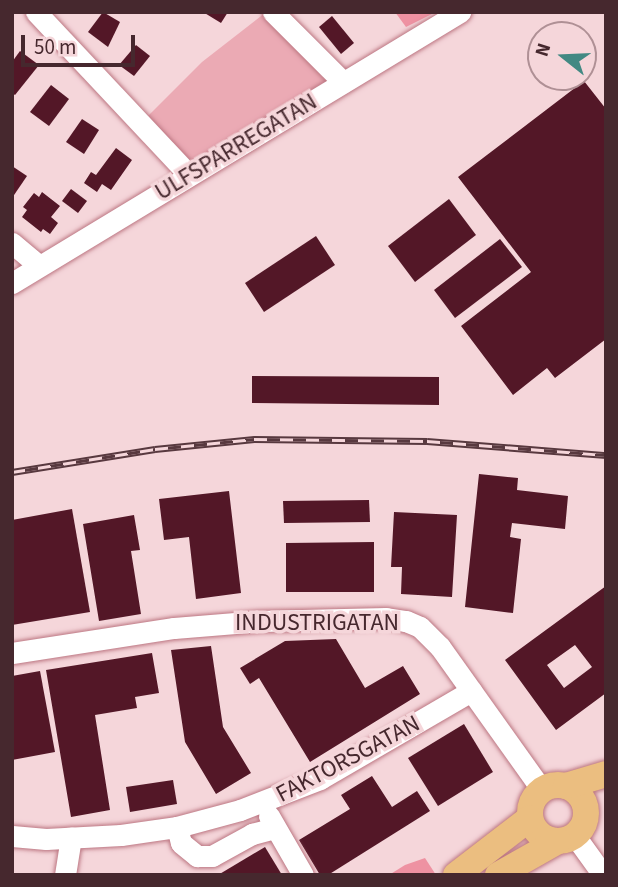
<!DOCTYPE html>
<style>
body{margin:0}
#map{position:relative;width:618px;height:887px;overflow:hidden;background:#f5d6da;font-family:"Source Sans 3",sans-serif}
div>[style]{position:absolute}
.green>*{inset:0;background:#ebaab4}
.forest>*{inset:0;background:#ee92a2}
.building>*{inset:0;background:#531727}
.roads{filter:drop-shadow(0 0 2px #bc7682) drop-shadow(0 0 2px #bc7682)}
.minor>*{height:21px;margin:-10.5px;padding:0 10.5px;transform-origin:10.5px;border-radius:10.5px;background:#fff}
.major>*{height:26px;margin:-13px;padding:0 13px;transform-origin:13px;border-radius:13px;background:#ebbe80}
.major>.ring{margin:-13px;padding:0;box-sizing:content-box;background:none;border:26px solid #ebbe80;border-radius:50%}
.rail>*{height:7px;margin-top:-3.5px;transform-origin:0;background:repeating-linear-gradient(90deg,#f5d6da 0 13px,#58393f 0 26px);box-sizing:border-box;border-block:2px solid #58393f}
span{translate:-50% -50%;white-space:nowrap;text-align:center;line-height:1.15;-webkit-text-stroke:7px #f5d6da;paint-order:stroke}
.street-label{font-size:24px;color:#46282e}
.frame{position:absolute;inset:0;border:14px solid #46282e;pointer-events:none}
.north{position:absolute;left:527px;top:21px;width:70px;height:70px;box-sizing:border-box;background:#f5d6da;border:2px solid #af9095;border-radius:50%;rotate:288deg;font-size:19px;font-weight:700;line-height:28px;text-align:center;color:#46282e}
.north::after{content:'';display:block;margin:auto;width:24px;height:32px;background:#428983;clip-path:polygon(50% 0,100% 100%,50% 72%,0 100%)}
.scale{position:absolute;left:21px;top:35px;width:114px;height:32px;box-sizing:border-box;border:4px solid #46282e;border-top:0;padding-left:9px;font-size:21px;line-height:24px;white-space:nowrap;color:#46282e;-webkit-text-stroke:5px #f5d6da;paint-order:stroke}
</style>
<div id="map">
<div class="green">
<div style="clip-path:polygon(265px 13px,326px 81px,188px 166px,145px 119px,202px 62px)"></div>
</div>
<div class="forest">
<div style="clip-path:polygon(395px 12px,436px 12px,406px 27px)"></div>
<div style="clip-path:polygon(425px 858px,436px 875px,389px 875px,405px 865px)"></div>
</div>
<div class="building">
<div style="clip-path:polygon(103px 12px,120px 22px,108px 47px,88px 32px)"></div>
<div style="clip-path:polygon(203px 12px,228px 12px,221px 23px)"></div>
<div style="clip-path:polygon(332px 16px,354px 43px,341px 54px,319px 27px)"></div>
<div style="clip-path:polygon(136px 45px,150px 56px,134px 76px,119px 65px)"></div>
<div style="clip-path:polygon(20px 51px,39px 65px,15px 95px,12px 93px,12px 62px)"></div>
<div style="clip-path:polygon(584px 81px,606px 109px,606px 339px,555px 378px,547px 368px,513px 395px,461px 326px,531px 272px,458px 177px)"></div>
<div style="clip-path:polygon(51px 85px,69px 99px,49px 126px,30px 112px)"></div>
<div style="clip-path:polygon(82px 119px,99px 130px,84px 154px,66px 142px)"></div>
<div style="clip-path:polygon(116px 148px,132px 160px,111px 190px,102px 184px,97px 192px,84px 183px,91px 172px,96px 175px)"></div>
<div style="clip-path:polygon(12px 166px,27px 176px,12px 198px)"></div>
<div style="clip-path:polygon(71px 189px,87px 201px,78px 213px,62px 201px)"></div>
<div style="clip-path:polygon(42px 192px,60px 206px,51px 217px,58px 223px,50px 234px,43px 229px,41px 232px,22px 217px,27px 210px,23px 207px,34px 193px,39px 197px)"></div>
<div style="clip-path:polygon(449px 199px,476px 235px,415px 282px,388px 246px)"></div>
<div style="clip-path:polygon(316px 236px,335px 265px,264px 312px,245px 283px)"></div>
<div style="clip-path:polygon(500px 239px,522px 267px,455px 318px,434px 290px)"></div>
<div style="clip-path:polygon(252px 376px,439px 377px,439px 405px,252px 403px)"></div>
<div style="clip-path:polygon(479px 474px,518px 478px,517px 490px,568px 496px,565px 529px,512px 523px,510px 537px,521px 539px,513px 613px,465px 607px)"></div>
<div style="clip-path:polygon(229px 491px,241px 593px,196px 599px,189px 537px,164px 540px,159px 499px)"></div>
<div style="clip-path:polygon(369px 500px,370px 522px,284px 523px,283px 501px)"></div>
<div style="clip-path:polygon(72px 509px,90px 612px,12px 625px,12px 520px)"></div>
<div style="clip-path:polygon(394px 512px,457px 515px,452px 597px,401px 594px,402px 567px,391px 567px)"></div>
<div style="clip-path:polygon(134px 515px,140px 550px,131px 551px,141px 614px,99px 621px,83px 524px)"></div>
<div style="clip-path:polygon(374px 542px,374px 592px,286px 592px,286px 543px)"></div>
<div style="clip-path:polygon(evenodd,606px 586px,606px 693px,556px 730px,505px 660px,606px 586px,575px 645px,592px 667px,564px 688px,547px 665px,575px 645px)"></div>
<div style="clip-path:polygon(336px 639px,365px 688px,403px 666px,420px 694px,310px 762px,259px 678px,250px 684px,240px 668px,285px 641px)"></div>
<div style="clip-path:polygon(211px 646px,223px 727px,251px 773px,216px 794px,185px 742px,171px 650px)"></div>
<div style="clip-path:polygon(152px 653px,159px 693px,135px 697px,137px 708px,95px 715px,110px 810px,71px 817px,46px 670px)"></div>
<div style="clip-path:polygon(40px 671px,55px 752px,12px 760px,12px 676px)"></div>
<div style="clip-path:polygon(464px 724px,493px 772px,438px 806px,408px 758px)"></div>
<div style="clip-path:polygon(372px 776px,392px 807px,417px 791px,430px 811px,328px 875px,320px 875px,299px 840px,350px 809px,341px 795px)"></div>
<div style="clip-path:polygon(173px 780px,177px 804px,130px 812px,126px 787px)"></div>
<div style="clip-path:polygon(265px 847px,282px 875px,218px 875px)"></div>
</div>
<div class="roads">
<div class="minor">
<div style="left:36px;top:12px;width:222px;rotate:46.8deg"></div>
<div style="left:273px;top:12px;width:99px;rotate:45deg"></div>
<div style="left:12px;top:243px;width:35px;rotate:40deg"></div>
<div style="left:12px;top:283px;width:524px;rotate:-31.17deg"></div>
<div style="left:12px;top:653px;width:164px;rotate:-8.8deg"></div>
<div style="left:174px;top:628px;width:86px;rotate:-4.7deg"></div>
<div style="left:260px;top:621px;width:126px;rotate:-1.4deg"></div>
<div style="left:386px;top:618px;width:20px;rotate:9deg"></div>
<div style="left:406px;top:621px;width:15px;rotate:23deg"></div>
<div style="left:420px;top:627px;width:28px;rotate:45deg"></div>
<div style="left:440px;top:647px;width:176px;rotate:54.5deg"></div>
<div style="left:269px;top:816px;width:68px;rotate:60deg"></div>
<div style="left:177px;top:827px;width:16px;rotate:76deg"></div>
<div style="left:181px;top:843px;width:21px;rotate:39deg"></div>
<div style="left:197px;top:856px;width:15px"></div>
<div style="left:212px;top:856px;width:46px;rotate:-28.8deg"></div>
<div style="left:252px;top:834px;width:23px;rotate:-15deg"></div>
<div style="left:12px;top:836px;width:34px;rotate:5deg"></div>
<div style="left:46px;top:839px;width:75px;rotate:-3.1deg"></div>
<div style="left:121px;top:835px;width:57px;rotate:-8.1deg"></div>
<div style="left:177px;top:827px;width:65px;rotate:-15.1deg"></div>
<div style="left:240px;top:810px;width:86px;rotate:-21.2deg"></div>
<div style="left:320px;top:779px;width:175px;rotate:-30.2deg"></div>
<div style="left:575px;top:836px;width:48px;rotate:54.3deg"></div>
<div style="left:65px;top:875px;width:38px;rotate:-81deg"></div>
</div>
<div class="major">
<div class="ring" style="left:530px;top:785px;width:30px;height:30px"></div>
<div style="left:566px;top:786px;width:42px;rotate:-16.7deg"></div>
<div style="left:456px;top:875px;width:93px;rotate:-37.6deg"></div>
<div style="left:498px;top:875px;width:69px;rotate:-29.5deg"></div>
</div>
</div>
<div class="rail">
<div style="left:12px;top:472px;width:145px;rotate:-9.1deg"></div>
<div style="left:155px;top:449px;width:100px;rotate:-5.8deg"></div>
<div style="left:254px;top:439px;width:173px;rotate:0.7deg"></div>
<div style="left:427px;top:441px;width:180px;rotate:4.5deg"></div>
</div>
<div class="street-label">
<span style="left:236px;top:147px;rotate:-31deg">ULFSPARREGATAN</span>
<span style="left:317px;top:623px">INDUSTRIGATAN</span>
<span style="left:348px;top:759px;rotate:-28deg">FAKTORSGATAN</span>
</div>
<div class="frame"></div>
<div class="north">N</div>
<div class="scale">50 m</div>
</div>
